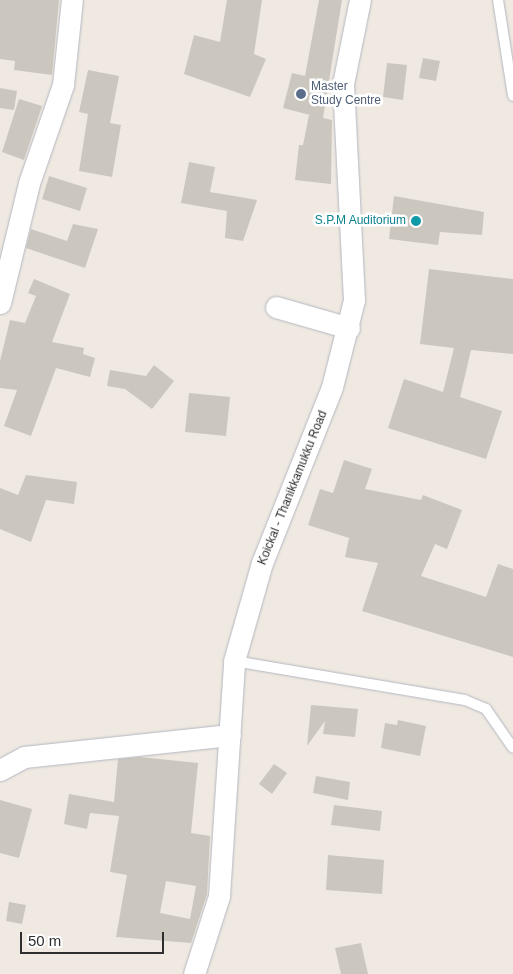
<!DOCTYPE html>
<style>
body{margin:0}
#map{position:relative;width:513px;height:974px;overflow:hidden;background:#efe9e1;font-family:Helvetica,sans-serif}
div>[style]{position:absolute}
.building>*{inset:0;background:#cbc7bf}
.roads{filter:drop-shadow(0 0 1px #b4b7c1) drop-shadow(0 0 1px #b4b7c1)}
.lane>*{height:10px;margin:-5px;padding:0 5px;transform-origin:5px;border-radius:5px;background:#fff}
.street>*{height:21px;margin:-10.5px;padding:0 10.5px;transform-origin:10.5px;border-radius:10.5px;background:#fff}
.dots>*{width:14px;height:14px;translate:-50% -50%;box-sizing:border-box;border:2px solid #fff;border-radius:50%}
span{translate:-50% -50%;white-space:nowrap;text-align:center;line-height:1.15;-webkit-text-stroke:5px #fff;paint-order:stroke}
.service-label{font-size:12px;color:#4e5e75}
.left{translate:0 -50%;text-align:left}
.culture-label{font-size:12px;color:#0d838f}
.right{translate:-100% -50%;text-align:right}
.street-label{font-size:12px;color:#2e2e2e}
.scale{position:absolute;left:20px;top:932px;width:144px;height:22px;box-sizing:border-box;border:2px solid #2e2e2e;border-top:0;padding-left:6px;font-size:15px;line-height:18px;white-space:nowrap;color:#2e2e2e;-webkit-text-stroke:4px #fff;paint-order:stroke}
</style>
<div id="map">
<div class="building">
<div style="clip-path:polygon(0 0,59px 0,52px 75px,14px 70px,15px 61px,0 59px)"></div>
<div style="clip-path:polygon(227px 0,262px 0,254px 54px,266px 59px,250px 97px,184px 74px,194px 35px,220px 42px)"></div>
<div style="clip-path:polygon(319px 0,342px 0,323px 118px,332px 120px,331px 184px,295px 180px,299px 145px,303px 145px,309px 115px,314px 116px,283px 108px,292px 73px,305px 76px)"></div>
<div style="clip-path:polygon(423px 58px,440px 61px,436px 81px,419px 78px)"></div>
<div style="clip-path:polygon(387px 63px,407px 65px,403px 100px,383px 97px)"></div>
<div style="clip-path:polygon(88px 70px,119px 76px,110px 123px,121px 125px,112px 177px,79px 171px,88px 114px,79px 112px)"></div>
<div style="clip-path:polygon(0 88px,17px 91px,14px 110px,0 108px)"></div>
<div style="clip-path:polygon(19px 99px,42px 106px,24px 160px,2px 152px)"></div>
<div style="clip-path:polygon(189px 162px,215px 167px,210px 192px,257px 200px,243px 241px,225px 238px,227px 211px,181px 203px)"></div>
<div style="clip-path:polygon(49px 176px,87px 188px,80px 211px,42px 199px)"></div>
<div style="clip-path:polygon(394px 196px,484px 212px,482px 235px,440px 232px,438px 245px,389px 239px)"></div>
<div style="clip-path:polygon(73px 224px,98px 229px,85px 268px,26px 248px,31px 229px,67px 241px)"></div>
<div style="clip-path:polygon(429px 269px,513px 279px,513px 354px,471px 350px,460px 397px,502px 411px,486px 459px,388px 428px,404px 379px,443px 392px,454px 348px,420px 344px)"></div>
<div style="clip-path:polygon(34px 279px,70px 294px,52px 342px,84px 348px,83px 354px,95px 358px,90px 377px,56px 368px,31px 436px,4px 426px,17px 390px,0 388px,0 361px,10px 320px,25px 323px,36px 296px,28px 293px)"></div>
<div style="clip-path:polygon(154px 365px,174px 381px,152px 409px,125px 389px,107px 386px,110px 370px,146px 376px)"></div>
<div style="clip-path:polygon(189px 393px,230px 397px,226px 436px,185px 432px)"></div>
<div style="clip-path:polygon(344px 460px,372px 469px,365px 489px,421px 500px,423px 495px,462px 510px,447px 549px,435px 544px,421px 576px,486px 597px,498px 564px,513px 569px,513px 657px,362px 611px,378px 563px,345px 557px,349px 538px,308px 525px,320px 489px,333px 493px)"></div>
<div style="clip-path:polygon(26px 475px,77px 482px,74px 504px,46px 500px,31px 542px,0 529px,0 488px,18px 495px)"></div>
<div style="clip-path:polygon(311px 705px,358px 709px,355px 737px,323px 734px,325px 721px,307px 746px)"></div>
<div style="clip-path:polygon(398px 720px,426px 726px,420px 756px,381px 748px,385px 723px,397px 725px)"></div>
<div style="clip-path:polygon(evenodd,140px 757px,198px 763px,191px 833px,210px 836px,207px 894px,191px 943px,116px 937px,127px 875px,110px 872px,119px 816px,90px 813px,87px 829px,64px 824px,69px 794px,114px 802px,118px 759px,140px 757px,166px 881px,196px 886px,190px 919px,160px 913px,166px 881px)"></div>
<div style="clip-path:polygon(274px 764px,287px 773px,272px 794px,259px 784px)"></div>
<div style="clip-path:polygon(316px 776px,350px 782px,348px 800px,313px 793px)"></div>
<div style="clip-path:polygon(0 800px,32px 809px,19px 858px,0 853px)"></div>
<div style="clip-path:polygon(334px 805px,382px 811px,380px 831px,331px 825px)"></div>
<div style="clip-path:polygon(328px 855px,384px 860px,382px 894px,326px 890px)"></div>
<div style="clip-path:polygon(9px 902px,26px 905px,22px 924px,6px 921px)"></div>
<div style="clip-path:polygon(361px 943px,368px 974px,341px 974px,335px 948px)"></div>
</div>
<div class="roads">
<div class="lane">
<div style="left:498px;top:0;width:97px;rotate:81.1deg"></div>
<div style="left:234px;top:661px;width:234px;rotate:9.6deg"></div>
<div style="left:465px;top:700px;width:23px;rotate:23deg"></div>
<div style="left:486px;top:709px;width:47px;rotate:55.3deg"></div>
</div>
<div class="street">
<div style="left:0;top:303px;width:123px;rotate:-76.4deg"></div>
<div style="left:29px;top:183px;width:104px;rotate:-70.9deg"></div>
<div style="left:63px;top:85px;width:85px;rotate:-84deg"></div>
<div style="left:276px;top:307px;width:76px;rotate:16deg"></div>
<div style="left:0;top:770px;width:27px;rotate:-28deg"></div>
<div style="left:24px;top:757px;width:207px;rotate:-6.1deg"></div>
<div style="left:194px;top:974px;width:82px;rotate:-72.2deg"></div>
<div style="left:219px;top:896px;width:235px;rotate:-86.3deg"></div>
<div style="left:234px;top:661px;width:102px;rotate:-74.1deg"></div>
<div style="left:262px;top:563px;width:189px;rotate:-68.3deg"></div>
<div style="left:332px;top:387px;width:90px;rotate:-75.8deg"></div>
<div style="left:354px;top:300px;width:216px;rotate:-92.9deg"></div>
<div style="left:343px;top:84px;width:86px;rotate:-78.6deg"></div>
</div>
</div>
<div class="dots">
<div style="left:301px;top:94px;background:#5c6f8a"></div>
<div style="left:416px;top:221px;background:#0f9aa8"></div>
</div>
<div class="service-label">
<span class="left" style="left:311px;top:94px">Master<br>Study Centre</span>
</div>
<div class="culture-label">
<span class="right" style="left:406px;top:221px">S.P.M Auditorium</span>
</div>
<div class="street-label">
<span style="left:293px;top:488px;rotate:-68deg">Koickal - Thanikkamukku Road</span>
</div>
<div class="scale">50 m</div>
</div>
